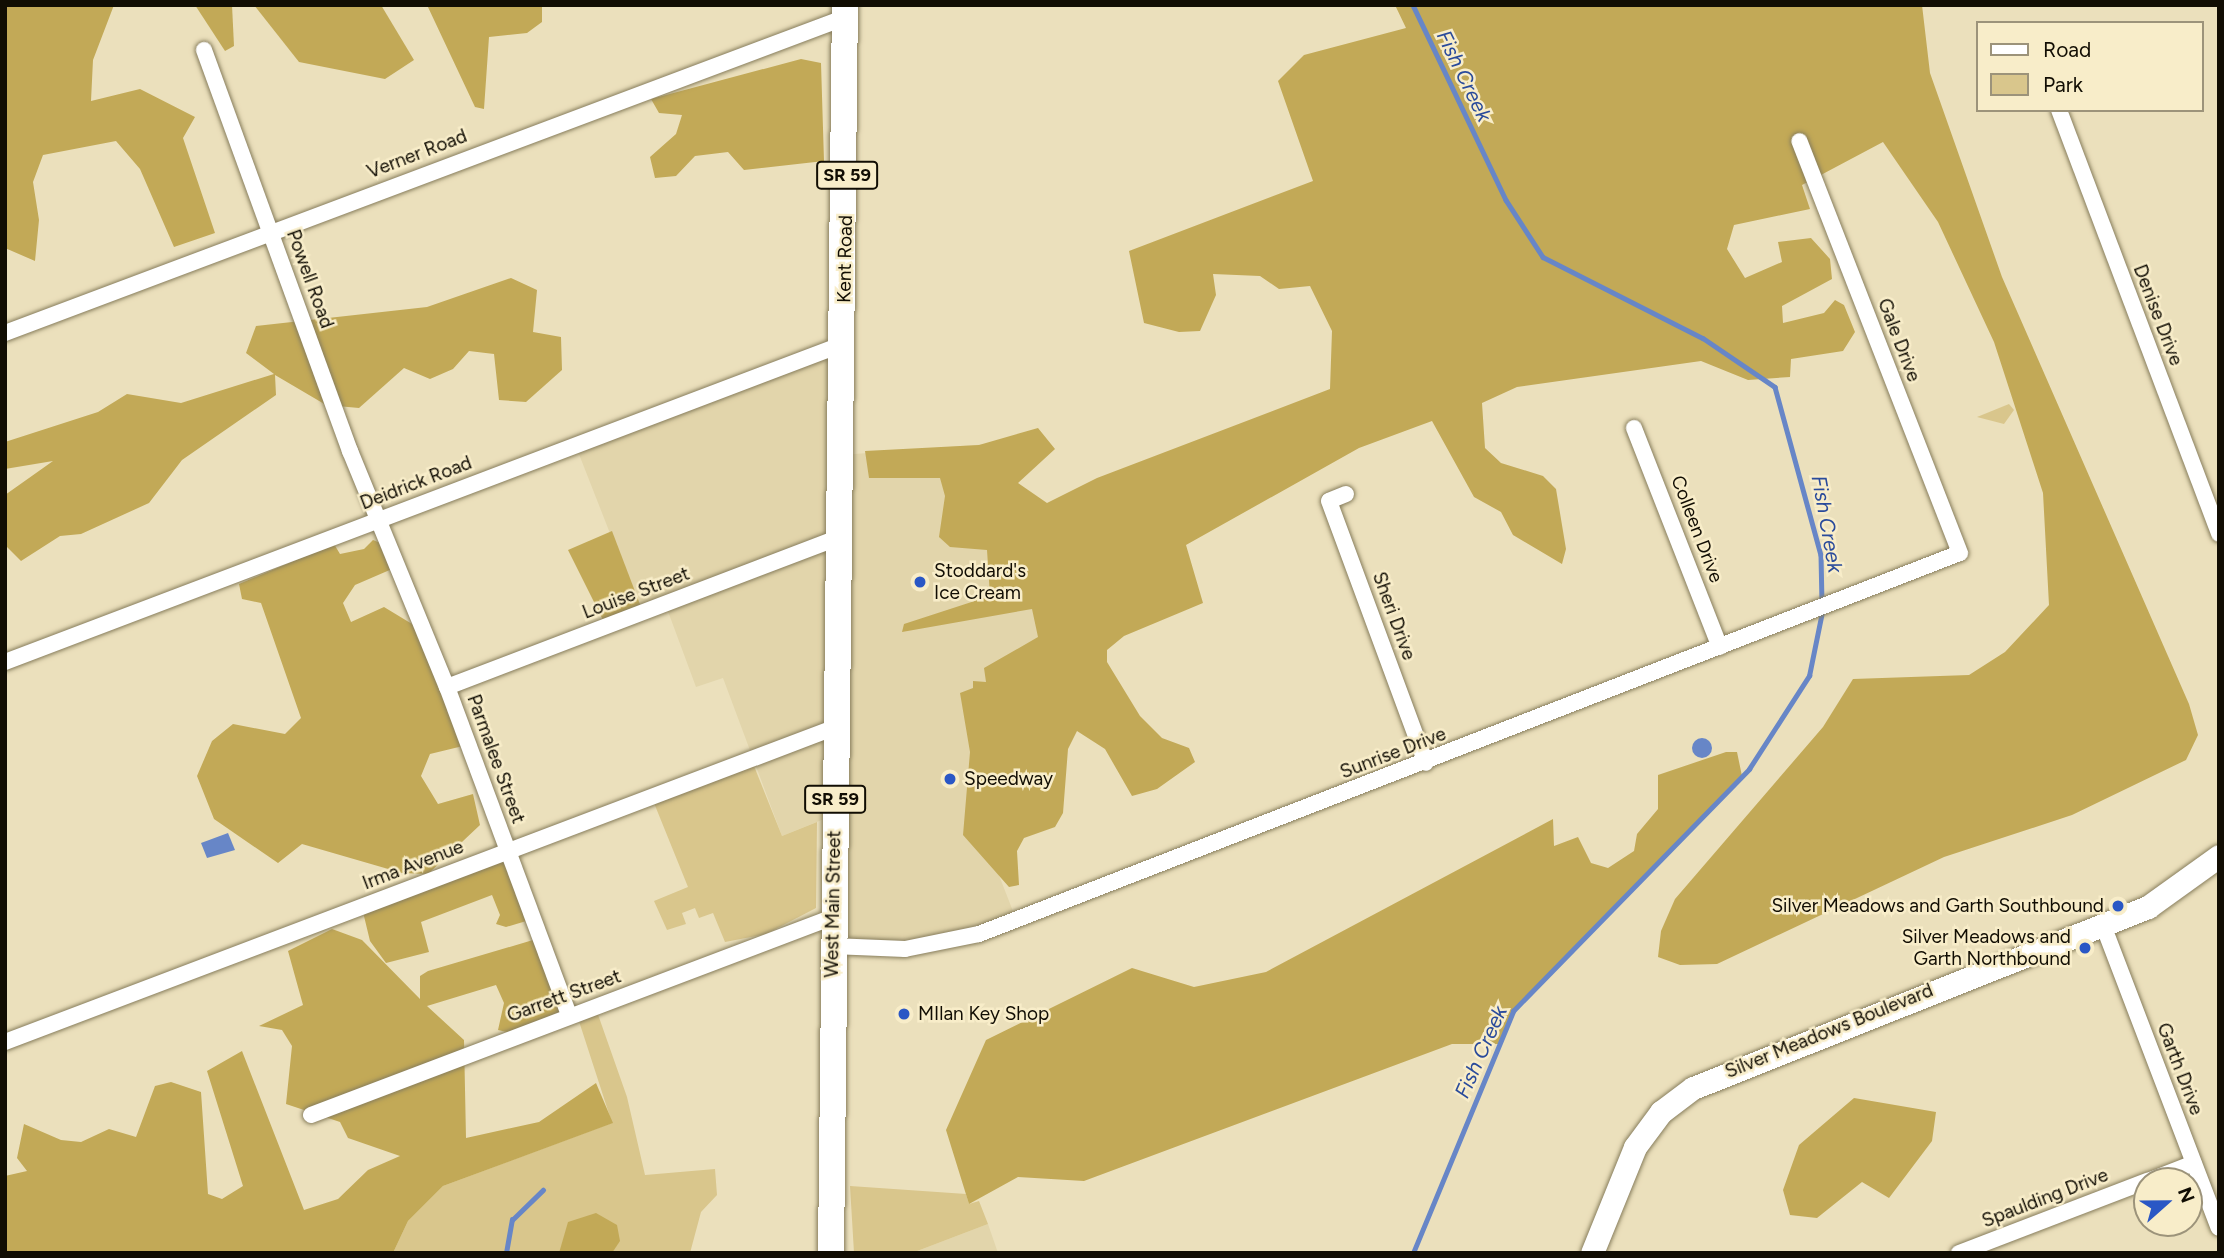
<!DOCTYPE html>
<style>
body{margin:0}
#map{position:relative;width:2224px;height:1258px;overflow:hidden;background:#ebe0bc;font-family:Figtree,sans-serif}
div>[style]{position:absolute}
.built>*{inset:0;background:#e2d5ab}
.green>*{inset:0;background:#d9c68c}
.forest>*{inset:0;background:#c2a957}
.water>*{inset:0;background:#6786c7}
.round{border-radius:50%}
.stream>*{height:4.5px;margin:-2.25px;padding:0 2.25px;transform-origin:2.25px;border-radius:2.25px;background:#6786c7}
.roads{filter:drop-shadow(0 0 2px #877d5c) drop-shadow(0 0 2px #877d5c)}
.street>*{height:16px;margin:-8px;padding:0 8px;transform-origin:8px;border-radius:8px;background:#fff}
.secondary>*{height:23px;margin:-11.5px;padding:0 11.5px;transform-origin:11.5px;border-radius:11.5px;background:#fff}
.primary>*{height:26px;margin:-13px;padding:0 13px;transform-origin:13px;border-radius:13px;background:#fff}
.dots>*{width:19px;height:19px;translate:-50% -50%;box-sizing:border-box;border:4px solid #f8edc9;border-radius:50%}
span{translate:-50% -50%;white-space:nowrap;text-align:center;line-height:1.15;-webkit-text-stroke:5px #f8edc9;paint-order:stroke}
.shield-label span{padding:2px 5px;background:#f8edc9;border:2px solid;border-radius:5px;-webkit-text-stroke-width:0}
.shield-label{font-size:18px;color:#110d03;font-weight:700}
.street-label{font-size:19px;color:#110d03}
.poi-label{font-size:19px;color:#110d03}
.left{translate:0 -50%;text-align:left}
.right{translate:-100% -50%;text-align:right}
.water-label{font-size:21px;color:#2a4b9b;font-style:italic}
.frame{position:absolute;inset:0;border:7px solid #110d03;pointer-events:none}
.legend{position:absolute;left:1976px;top:21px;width:228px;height:91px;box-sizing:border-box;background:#f8edc9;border:2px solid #9c937a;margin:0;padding:9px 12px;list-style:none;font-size:21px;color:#110d03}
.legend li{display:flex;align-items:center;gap:14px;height:35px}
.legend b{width:35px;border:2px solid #9c937a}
.north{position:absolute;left:2133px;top:1167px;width:70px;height:70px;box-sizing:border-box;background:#f8edc9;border:2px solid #9c937a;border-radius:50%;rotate:69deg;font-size:19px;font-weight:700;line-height:28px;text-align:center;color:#110d03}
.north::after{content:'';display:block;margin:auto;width:24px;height:32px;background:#2a57c5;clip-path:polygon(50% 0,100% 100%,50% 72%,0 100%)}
</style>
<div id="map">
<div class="built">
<div style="clip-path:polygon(843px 344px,841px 455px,1002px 443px,1077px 631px,981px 829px,1016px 919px,946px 943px,832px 946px,834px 815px,782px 836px,723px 678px,696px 687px,666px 606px,642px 615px,575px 444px)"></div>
<div style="clip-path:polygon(988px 1224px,998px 1253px,912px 1253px)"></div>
</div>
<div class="green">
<div style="clip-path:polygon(2009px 404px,2014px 410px,2004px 424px,1977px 417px)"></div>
<div style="clip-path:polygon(754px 766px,782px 836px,817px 822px,816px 908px,766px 934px,725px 942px,713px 913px,699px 918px,695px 908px,682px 913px,686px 924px,667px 930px,654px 901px,688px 887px,654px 803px)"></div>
<div style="clip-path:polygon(595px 1006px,627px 1097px,645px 1175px,715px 1169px,717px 1195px,701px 1212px,690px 1253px,393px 1253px,408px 1221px,443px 1186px,612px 1123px,576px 1012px)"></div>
<div style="clip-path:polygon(850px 1186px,966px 1194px,969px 1204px,979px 1201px,988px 1224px,912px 1253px,854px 1253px)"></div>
</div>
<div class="forest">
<div style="clip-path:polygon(5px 5px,114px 5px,93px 60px,91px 101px,140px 89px,195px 117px,183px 138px,215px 233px,174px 247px,140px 169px,116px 141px,43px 155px,33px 182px,39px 220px,35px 261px,5px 248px)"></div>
<div style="clip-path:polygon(195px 5px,232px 5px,234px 46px,225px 51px)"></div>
<div style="clip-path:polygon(254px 5px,381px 5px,414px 60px,385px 79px,299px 62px)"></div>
<div style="clip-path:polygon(427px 5px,542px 5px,542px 22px,527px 33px,489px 37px,484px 109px,475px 107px)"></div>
<div style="clip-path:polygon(1395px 5px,1922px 5px,1930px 73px,2002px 277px,2189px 704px,2198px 735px,2186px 760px,2072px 815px,1944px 857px,1717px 964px,1680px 965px,1658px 957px,1661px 931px,1675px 899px,1823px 727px,1853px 679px,1969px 675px,2005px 652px,2049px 605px,2043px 493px,1994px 342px,1938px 222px,1883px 142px,1802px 185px,1810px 209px,1734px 225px,1727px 249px,1745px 278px,1782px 262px,1778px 242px,1811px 238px,1830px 259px,1832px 279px,1782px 306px,1783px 323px,1824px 313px,1835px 300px,1844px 305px,1855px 332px,1843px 351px,1791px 359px,1790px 377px,1748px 380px,1701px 361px,1517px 387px,1482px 403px,1485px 448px,1501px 463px,1543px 476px,1556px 489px,1566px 549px,1562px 564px,1513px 535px,1501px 512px,1474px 497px,1432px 421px,1359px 448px,1186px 545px,1203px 603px,1124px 636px,1107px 650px,1107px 662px,1140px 716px,1162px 738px,1189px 748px,1195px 762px,1157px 789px,1132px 796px,1105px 749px,1077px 731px,1068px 749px,1063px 813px,1055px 827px,1024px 838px,1017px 851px,1019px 885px,1009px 887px,963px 835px,970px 752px,960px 693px,973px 688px,973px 681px,986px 682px,984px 668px,1038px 637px,1032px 609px,902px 632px,904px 624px,990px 596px,987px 550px,950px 547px,939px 537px,945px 496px,940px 478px,869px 478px,865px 451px,979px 445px,1038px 428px,1055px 449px,1018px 483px,1047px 503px,1097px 478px,1330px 389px,1332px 331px,1310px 286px,1279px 289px,1260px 276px,1213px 274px,1216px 295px,1200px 331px,1179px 332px,1144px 323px,1129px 251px,1313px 181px,1278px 81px,1304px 55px,1406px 28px)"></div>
<div style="clip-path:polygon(801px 59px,821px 63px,824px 161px,744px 170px,728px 152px,695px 156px,676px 176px,655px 178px,650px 157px,676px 134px,682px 115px,659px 113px,651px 99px)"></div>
<div style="clip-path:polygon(511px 278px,537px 290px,533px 332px,561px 337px,562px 370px,526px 402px,499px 400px,494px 354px,469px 351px,453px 369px,430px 379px,404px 368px,359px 408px,326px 405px,275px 375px,276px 395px,182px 460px,149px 503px,81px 534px,60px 536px,21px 561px,5px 545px,5px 495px,53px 461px,5px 469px,5px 442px,98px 412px,127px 394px,181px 403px,274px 374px,246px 353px,256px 326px,427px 307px)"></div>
<div style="clip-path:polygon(612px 531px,641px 607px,604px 622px,568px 550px)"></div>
<div style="clip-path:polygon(373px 540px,383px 544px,392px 569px,355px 585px,343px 603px,351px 622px,384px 607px,417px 627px,463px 746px,430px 754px,421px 776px,438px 804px,473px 794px,480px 825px,428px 874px,402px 873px,302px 844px,278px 863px,214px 819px,197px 776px,212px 741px,233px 724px,285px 734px,301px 718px,261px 603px,242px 599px,239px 584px,334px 544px,340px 554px,364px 549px)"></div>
<div style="clip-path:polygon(1726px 752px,1737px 752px,1742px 776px,1513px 1010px,1498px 1044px,1452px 1044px,1084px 1181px,1018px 1177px,969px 1204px,946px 1130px,986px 1040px,1132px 968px,1194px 987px,1266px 972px,1553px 819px,1554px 846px,1578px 837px,1591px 863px,1608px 868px,1634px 851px,1637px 834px,1658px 809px,1658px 775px)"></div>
<div style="clip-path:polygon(507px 851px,533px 919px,506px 927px,496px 924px,500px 915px,492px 895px,421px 922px,429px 952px,386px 963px,370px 941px,363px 912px)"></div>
<div style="clip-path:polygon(332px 929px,362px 940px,420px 999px,420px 976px,428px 971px,533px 940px,561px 1011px,511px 1033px,498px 1030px,504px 1003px,496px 985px,427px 1006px,464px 1040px,466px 1138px,539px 1122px,596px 1083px,613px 1123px,443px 1186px,408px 1221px,393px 1253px,5px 1253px,5px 1176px,27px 1171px,17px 1158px,24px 1124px,61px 1140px,81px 1142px,109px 1129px,136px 1137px,155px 1086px,171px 1082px,201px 1092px,208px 1194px,222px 1199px,243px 1186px,207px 1071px,242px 1051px,304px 1210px,338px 1199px,368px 1170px,400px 1156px,348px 1138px,340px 1122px,286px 1104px,292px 1046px,282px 1030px,259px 1026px,303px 1005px,288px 951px)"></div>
<div style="clip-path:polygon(1854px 1098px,1936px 1112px,1932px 1141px,1889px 1198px,1862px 1182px,1817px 1218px,1790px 1215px,1783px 1190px,1799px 1145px)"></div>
<div style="clip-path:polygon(596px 1213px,617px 1225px,620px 1241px,612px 1253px,559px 1253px,568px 1222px)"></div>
</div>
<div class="water">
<div class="round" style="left:1692px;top:738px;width:20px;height:20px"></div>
<div style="clip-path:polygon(228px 833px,235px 850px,207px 858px,201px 843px)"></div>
</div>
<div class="stream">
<div style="left:1413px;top:5px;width:216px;rotate:64.5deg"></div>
<div style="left:1506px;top:200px;width:68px;rotate:57deg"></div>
<div style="left:1543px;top:257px;width:179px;rotate:26.9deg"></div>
<div style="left:1703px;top:338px;width:87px;rotate:34.2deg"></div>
<div style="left:1775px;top:387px;width:174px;rotate:74.7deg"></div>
<div style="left:1821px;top:555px;width:48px;rotate:88.8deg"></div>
<div style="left:506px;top:1253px;width:34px;rotate:-80deg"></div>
<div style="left:512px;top:1220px;width:43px;rotate:-44.1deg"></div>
<div style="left:1413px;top:1253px;width:262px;rotate:-67.5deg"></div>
<div style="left:1513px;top:1011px;width:338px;rotate:-45.7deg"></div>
<div style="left:1749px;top:769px;width:111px;rotate:-57.2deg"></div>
<div style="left:1809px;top:676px;width:65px;rotate:-78.5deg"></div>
</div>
<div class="roads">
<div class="street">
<div style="left:204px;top:50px;width:427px;rotate:70deg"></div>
<div style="left:350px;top:451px;width:255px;rotate:67.7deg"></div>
<div style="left:447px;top:687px;width:350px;rotate:69.6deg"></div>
<div style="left:2059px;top:110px;width:453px;rotate:69.3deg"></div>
<div style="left:5px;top:333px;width:898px;rotate:-20.59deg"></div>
<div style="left:1634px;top:428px;width:235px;rotate:68.6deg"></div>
<div style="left:1346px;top:494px;width:18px;rotate:158deg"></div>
<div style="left:1329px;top:501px;width:279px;rotate:69.7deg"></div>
<div style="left:5px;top:662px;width:896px;rotate:-20.78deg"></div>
<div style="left:447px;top:687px;width:420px;rotate:-20.9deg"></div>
<div style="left:2103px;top:925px;width:324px;rotate:69.1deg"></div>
<div style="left:832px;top:946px;width:73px;rotate:2.4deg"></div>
<div style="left:905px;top:949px;width:76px;rotate:-11.5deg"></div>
<div style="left:979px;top:934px;width:1052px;rotate:-21.23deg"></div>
<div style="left:1960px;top:553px;width:442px;rotate:-111.3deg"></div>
<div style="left:5px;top:1042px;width:889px;rotate:-20.76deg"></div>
<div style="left:311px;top:1115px;width:558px;rotate:-20.77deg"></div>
<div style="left:2148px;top:1181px;width:49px;rotate:-21.4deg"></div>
<div style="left:1959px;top:1253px;width:201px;rotate:-21deg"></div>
</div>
<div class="secondary">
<div style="left:1592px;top:1253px;width:114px;rotate:-67.9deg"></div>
<div style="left:1635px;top:1147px;width:44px;rotate:-53.4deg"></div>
<div style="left:1661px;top:1112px;width:40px;rotate:-37deg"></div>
<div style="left:1693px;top:1088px;width:490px;rotate:-21.7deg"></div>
<div style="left:2148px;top:907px;width:87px;rotate:-35.7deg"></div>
</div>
<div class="primary">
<div style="left:831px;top:1253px;width:1248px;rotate:-89.36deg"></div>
</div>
</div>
<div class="dots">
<div style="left:920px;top:582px;background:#2a57c5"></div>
<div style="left:950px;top:779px;background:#2a57c5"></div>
<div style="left:2118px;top:906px;background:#2a57c5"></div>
<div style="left:2085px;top:948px;background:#2a57c5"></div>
<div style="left:904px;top:1014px;background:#2a57c5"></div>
</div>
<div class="shield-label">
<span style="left:847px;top:175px">SR 59</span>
<span style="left:835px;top:799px">SR 59</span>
</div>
<div class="street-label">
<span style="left:417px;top:154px;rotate:-21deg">Verner Road</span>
<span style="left:845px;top:259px;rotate:-89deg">Kent Road</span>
<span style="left:310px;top:279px;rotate:70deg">Powell Road</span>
<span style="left:2158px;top:315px;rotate:69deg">Denise Drive</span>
<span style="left:1899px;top:340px;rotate:69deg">Gale Drive</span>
<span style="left:416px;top:483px;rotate:-21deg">Deidrick Road</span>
<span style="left:1697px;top:529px;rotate:69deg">Colleen Drive</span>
<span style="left:636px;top:593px;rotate:-21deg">Louise Street</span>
<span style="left:1394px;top:616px;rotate:70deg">Sheri Drive</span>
<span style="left:1393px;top:753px;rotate:-21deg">Sunrise Drive</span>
<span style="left:496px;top:759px;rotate:70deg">Parmalee Street</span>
<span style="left:413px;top:865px;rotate:-21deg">Irma Avenue</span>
<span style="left:833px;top:904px;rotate:-89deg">West Main Street</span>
<span style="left:564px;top:996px;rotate:-20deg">Garrett Street</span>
<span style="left:1829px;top:1031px;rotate:-22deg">Silver Meadows Boulevard</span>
<span style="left:2180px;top:1069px;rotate:69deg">Garth Drive</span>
<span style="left:2045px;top:1198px;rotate:-21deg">Spaulding Drive</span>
</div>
<div class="poi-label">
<span class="left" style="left:934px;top:582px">Stoddard's<br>Ice Cream</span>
<span class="left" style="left:964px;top:779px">Speedway</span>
<span class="right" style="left:2104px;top:906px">Silver Meadows and Garth Southbound</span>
<span class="right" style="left:2071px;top:948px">Silver Meadows and<br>Garth Northbound</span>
<span class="left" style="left:918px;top:1014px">MIlan Key Shop</span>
</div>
<div class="water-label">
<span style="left:1464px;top:76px;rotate:64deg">Fish Creek</span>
<span style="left:1827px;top:524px;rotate:80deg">Fish Creek</span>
<span style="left:1481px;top:1052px;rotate:-66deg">Fish Creek</span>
</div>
<div class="frame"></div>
<ul class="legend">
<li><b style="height:9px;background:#fff"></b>Road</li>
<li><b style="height:19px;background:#d9c68c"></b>Park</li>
</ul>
<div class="north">N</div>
</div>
